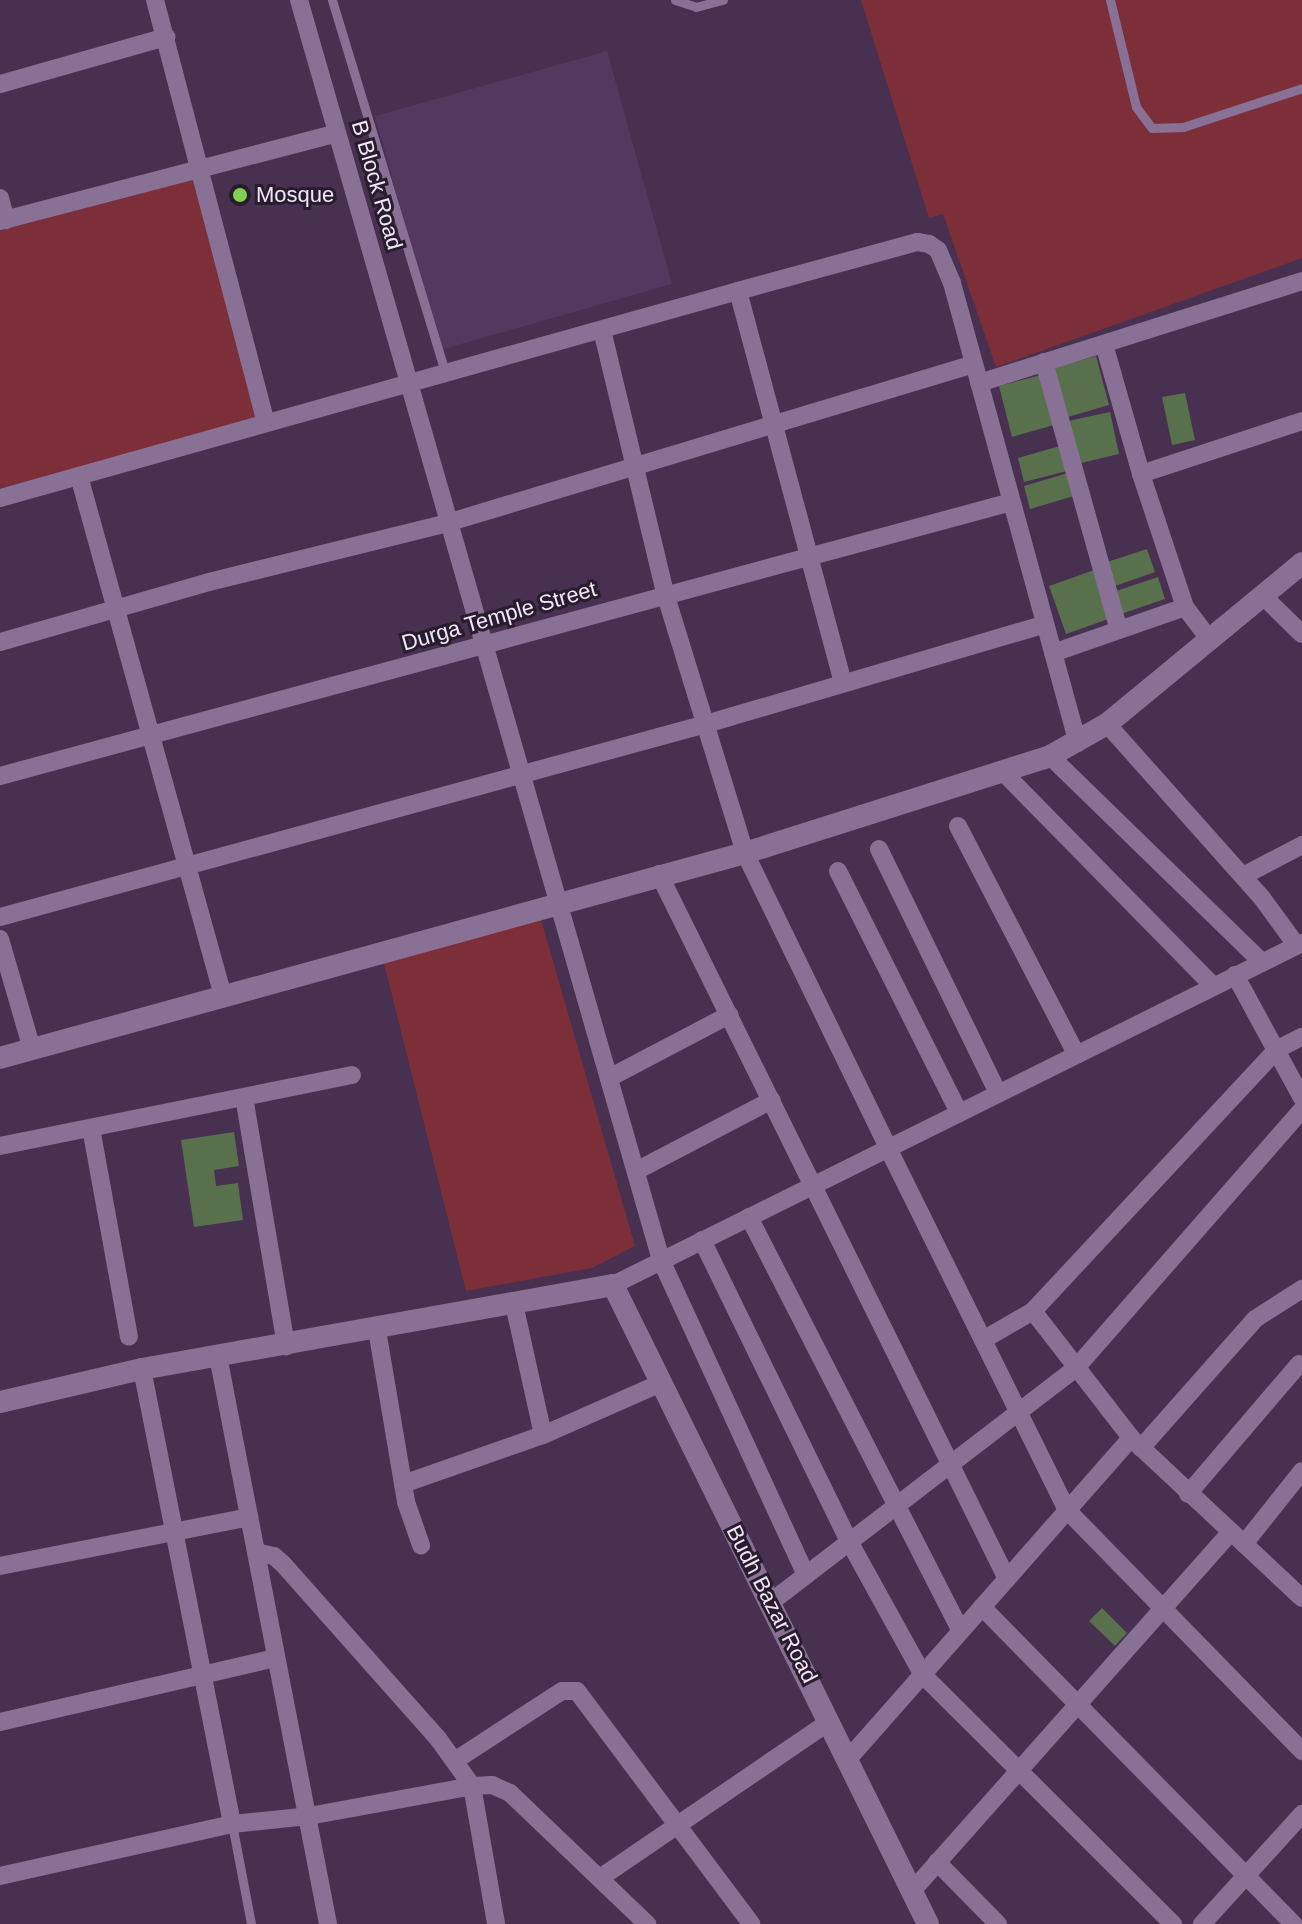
<!DOCTYPE html>
<style>
body{margin:0}
#map{position:relative;width:1302px;height:1924px;overflow:hidden;background:#473050;font-family:Arial,sans-serif}
div>[style]{position:absolute}
.built>*{inset:0;background:#53385f}
.green>*{inset:0;background:#7d2f39}
.building>*{inset:0;background:#58704c}
.service>*{height:9px;margin:-4.5px;padding:0 4.5px;transform-origin:4.5px;border-radius:4.5px;background:#897095}
.minor>*{height:18px;margin:-9px;padding:0 9px;transform-origin:9px;border-radius:9px;background:#897095}
.tertiary>*{height:22px;margin:-11px;padding:0 11px;transform-origin:11px;border-radius:11px;background:#897095}
.dots>*{width:22px;height:22px;translate:-50% -50%;box-sizing:border-box;border:4px solid #271d2c;border-radius:50%}
span{translate:-50% -50%;white-space:nowrap;text-align:center;line-height:1.15;-webkit-text-stroke:6px #271d2c;paint-order:stroke}
.street-label{font-size:22px;color:#f3e5fa}
.poi-label{font-size:22px;color:#f3e5fa}
.left{translate:0 -50%;text-align:left}
</style>
<div id="map">
<div class="built">
<div style="clip-path:polygon(607px 51px,672px 284px,440px 350px,375px 116px)"></div>
</div>
<div class="green">
<div style="clip-path:polygon(861px 0,1302px 0,1302px 258px,996px 367px,943px 214px,929px 218px)"></div>
<div style="clip-path:polygon(202px 168px,266px 423px,0 488px,0 231px)"></div>
<div style="clip-path:polygon(540px 916px,635px 1246px,592px 1268px,466px 1291px,383px 959px)"></div>
</div>
<div class="building">
<div style="clip-path:polygon(1096px 356px,1109px 405px,1061px 419px,1047px 370px)"></div>
<div style="clip-path:polygon(1041px 375px,1054px 425px,1012px 437px,999px 386px)"></div>
<div style="clip-path:polygon(1185px 393px,1195px 440px,1172px 445px,1162px 397px)"></div>
<div style="clip-path:polygon(1110px 412px,1119px 454px,1077px 464px,1068px 421px)"></div>
<div style="clip-path:polygon(1060px 446px,1067px 471px,1024px 482px,1018px 458px)"></div>
<div style="clip-path:polygon(1068px 473px,1074px 496px,1030px 509px,1024px 486px)"></div>
<div style="clip-path:polygon(1147px 549px,1155px 572px,1112px 587px,1104px 563px)"></div>
<div style="clip-path:polygon(1097px 569px,1114px 617px,1066px 634px,1049px 586px)"></div>
<div style="clip-path:polygon(1158px 577px,1165px 599px,1121px 614px,1113px 592px)"></div>
<div style="clip-path:polygon(234px 1132px,239px 1166px,214px 1170px,216px 1186px,238px 1183px,243px 1220px,194px 1227px,181px 1140px)"></div>
<div style="clip-path:polygon(1102px 1608px,1127px 1633px,1115px 1646px,1089px 1621px)"></div>
</div>
<div class="service">
<div style="left:332px;top:0;width:390px;rotate:73.1deg"></div>
<div style="left:675px;top:0;width:22px;rotate:18deg"></div>
<div style="left:696px;top:7px;width:28px;rotate:-15deg"></div>
<div style="left:1110px;top:0;width:110px;rotate:76.3deg"></div>
<div style="left:1136px;top:107px;width:26px;rotate:53deg"></div>
<div style="left:1152px;top:128px;width:31px;rotate:-2deg"></div>
<div style="left:1183px;top:127px;width:125px;rotate:-18.1deg"></div>
<div style="left:232px;top:1824px;width:102px;rotate:79.2deg"></div>
</div>
<div class="minor">
<div style="left:155px;top:0;width:437px;rotate:75.3deg"></div>
<div style="left:299px;top:0;width:1311px;rotate:73.97deg"></div>
<div style="left:661px;top:1260px;width:347px;rotate:65.3deg"></div>
<div style="left:0;top:84px;width:173px;rotate:-15.8deg"></div>
<div style="left:0;top:198px;width:23px;rotate:75deg"></div>
<div style="left:0;top:221px;width:348px;rotate:-14.6deg"></div>
<div style="left:738px;top:291px;width:406px;rotate:75deg"></div>
<div style="left:602px;top:330px;width:270px;rotate:76.5deg"></div>
<div style="left:665px;top:593px;width:272px;rotate:72.9deg"></div>
<div style="left:745px;top:853px;width:328px;rotate:64.1deg"></div>
<div style="left:888px;top:1148px;width:404px;rotate:63.7deg"></div>
<div style="left:1067px;top:1510px;width:337px;rotate:45.7deg"></div>
<div style="left:1104px;top:344px;width:135px;rotate:74.1deg"></div>
<div style="left:1141px;top:474px;width:169px;rotate:-18.2deg"></div>
<div style="left:1044px;top:362px;width:278px;rotate:74.4deg"></div>
<div style="left:979px;top:383px;width:339px;rotate:-17.5deg"></div>
<div style="left:1141px;top:474px;width:140px;rotate:71.7deg"></div>
<div style="left:1185px;top:607px;width:41px;rotate:52.9deg"></div>
<div style="left:79px;top:476px;width:540px;rotate:74.52deg"></div>
<div style="left:0;top:498px;width:766px;rotate:-15.67deg"></div>
<div style="left:738px;top:291px;width:186px;rotate:-15.3deg"></div>
<div style="left:917px;top:242px;width:12px;rotate:9deg"></div>
<div style="left:929px;top:244px;width:11px;rotate:34deg"></div>
<div style="left:938px;top:250px;width:36px;rotate:67deg"></div>
<div style="left:952px;top:283px;width:477px;rotate:74.7deg"></div>
<div style="left:1263px;top:596px;width:54px;rotate:44.3deg"></div>
<div style="left:0;top:642px;width:217px;rotate:-16deg"></div>
<div style="left:209px;top:582px;width:245px;rotate:-13.9deg"></div>
<div style="left:447px;top:523px;width:550px;rotate:-16.79deg"></div>
<div style="left:1053px;top:653px;width:140px;rotate:-19.2deg"></div>
<div style="left:1107px;top:724px;width:233px;rotate:48.3deg"></div>
<div style="left:1262px;top:898px;width:59px;rotate:53.9deg"></div>
<div style="left:1050px;top:756px;width:296px;rotate:44.2deg"></div>
<div style="left:1003px;top:772px;width:300px;rotate:45.5deg"></div>
<div style="left:0;top:776px;width:1047px;rotate:-15.16deg"></div>
<div style="left:958px;top:826px;width:257px;rotate:62.6deg"></div>
<div style="left:879px;top:849px;width:271px;rotate:64deg"></div>
<div style="left:838px;top:871px;width:271px;rotate:63.4deg"></div>
<div style="left:659px;top:874px;width:786px;rotate:63.73deg"></div>
<div style="left:1243px;top:876px;width:67px;rotate:-27.7deg"></div>
<div style="left:0;top:917px;width:732px;rotate:-15.29deg"></div>
<div style="left:706px;top:724px;width:353px;rotate:-16.4deg"></div>
<div style="left:0;top:939px;width:115px;rotate:73.8deg"></div>
<div style="left:1235px;top:975px;width:140px;rotate:61.4deg"></div>
<div style="left:609px;top:1078px;width:136px;rotate:-27.7deg"></div>
<div style="left:244px;top:1097px;width:253px;rotate:80.4deg"></div>
<div style="left:91px;top:1128px;width:212px;rotate:79.7deg"></div>
<div style="left:0;top:1146px;width:359px;rotate:-11.4deg"></div>
<div style="left:636px;top:1171px;width:153px;rotate:-27.6deg"></div>
<div style="left:749px;top:1217px;width:465px;rotate:62.9deg"></div>
<div style="left:702px;top:1240px;width:337px;rotate:64deg"></div>
<div style="left:850px;top:1543px;width:151px;rotate:61.1deg"></div>
<div style="left:923px;top:1675px;width:353px;rotate:44.9deg"></div>
<div style="left:613px;top:1285px;width:769px;rotate:-26.4deg"></div>
<div style="left:514px;top:1304px;width:134px;rotate:77.5deg"></div>
<div style="left:1033px;top:1311px;width:160px;rotate:52.3deg"></div>
<div style="left:1131px;top:1438px;width:234px;rotate:43.1deg"></div>
<div style="left:377px;top:1330px;width:174px;rotate:80.4deg"></div>
<div style="left:406px;top:1502px;width:46px;rotate:70.8deg"></div>
<div style="left:983px;top:1340px;width:58px;rotate:-30.1deg"></div>
<div style="left:1033px;top:1311px;width:357px;rotate:-47deg"></div>
<div style="left:1276px;top:1050px;width:29px;rotate:-27deg"></div>
<div style="left:218px;top:1356px;width:579px;rotate:79.04deg"></div>
<div style="left:142px;top:1369px;width:464px;rotate:78.8deg"></div>
<div style="left:1141px;top:1448px;width:172px;rotate:-48.5deg"></div>
<div style="left:1255px;top:1319px;width:56px;rotate:-32.6deg"></div>
<div style="left:403px;top:1484px;width:148px;rotate:-19.3deg"></div>
<div style="left:543px;top:1435px;width:129px;rotate:-23.8deg"></div>
<div style="left:1188px;top:1494px;width:171px;rotate:-49.5deg"></div>
<div style="left:1244px;top:1544px;width:93px;rotate:-51.5deg"></div>
<div style="left:256px;top:1552px;width:18px;rotate:13deg"></div>
<div style="left:274px;top:1556px;width:12px;rotate:42deg"></div>
<div style="left:283px;top:1564px;width:235px;rotate:48.4deg"></div>
<div style="left:439px;top:1740px;width:57px;rotate:54.3deg"></div>
<div style="left:472px;top:1786px;width:20px;rotate:-3deg"></div>
<div style="left:492px;top:1785px;width:20px;rotate:24deg"></div>
<div style="left:510px;top:1793px;width:190px;rotate:43.7deg"></div>
<div style="left:0;top:1566px;width:254px;rotate:-11.1deg"></div>
<div style="left:771px;top:1602px;width:383px;rotate:-37.5deg"></div>
<div style="left:1075px;top:1369px;width:344px;rotate:-48.8deg"></div>
<div style="left:982px;top:1607px;width:444px;rotate:45.5deg"></div>
<div style="left:0;top:1722px;width:283px;rotate:-13.1deg"></div>
<div style="left:849px;top:1758px;width:427px;rotate:-48.6deg"></div>
<div style="left:456px;top:1760px;width:126px;rotate:-33.1deg"></div>
<div style="left:562px;top:1691px;width:15px"></div>
<div style="left:577px;top:1691px;width:291px;rotate:53.2deg"></div>
<div style="left:937px;top:1862px;width:87px;rotate:45.5deg"></div>
<div style="left:0;top:1876px;width:238px;rotate:-12.6deg"></div>
<div style="left:232px;top:1824px;width:77px;rotate:-5.9deg"></div>
<div style="left:309px;top:1816px;width:166px;rotate:-10.4deg"></div>
<div style="left:472px;top:1786px;width:140px;rotate:80.1deg"></div>
<div style="left:600px;top:1878px;width:278px;rotate:-34.3deg"></div>
<div style="left:913px;top:1890px;width:479px;rotate:-48.4deg"></div>
<div style="left:1202px;top:1924px;width:149px;rotate:-47.7deg"></div>
</div>
<div class="tertiary">
<div style="left:0;top:1058px;width:773px;rotate:-15.39deg"></div>
<div style="left:745px;top:853px;width:320px;rotate:-17.6deg"></div>
<div style="left:1050px;top:756px;width:65px;rotate:-29.3deg"></div>
<div style="left:1107px;top:724px;width:253px;rotate:-39.5deg"></div>
<div style="left:0;top:1402px;width:146px;rotate:-13.1deg"></div>
<div style="left:142px;top:1369px;width:478px;rotate:-10.1deg"></div>
<div style="left:613px;top:1285px;width:712px;rotate:63.76deg"></div>
</div>
<div class="dots">
<div style="left:240px;top:195px;background:#81d050"></div>
</div>
<div class="street-label">
<span style="left:377px;top:185px;rotate:74deg">B Block Road</span>
<span style="left:499px;top:616px;rotate:-16deg">Durga Temple Street</span>
<span style="left:772px;top:1604px;rotate:63deg">Budh Bazar Road</span>
</div>
<div class="poi-label">
<span class="left" style="left:256px;top:195px">Mosque</span>
</div>
</div>
